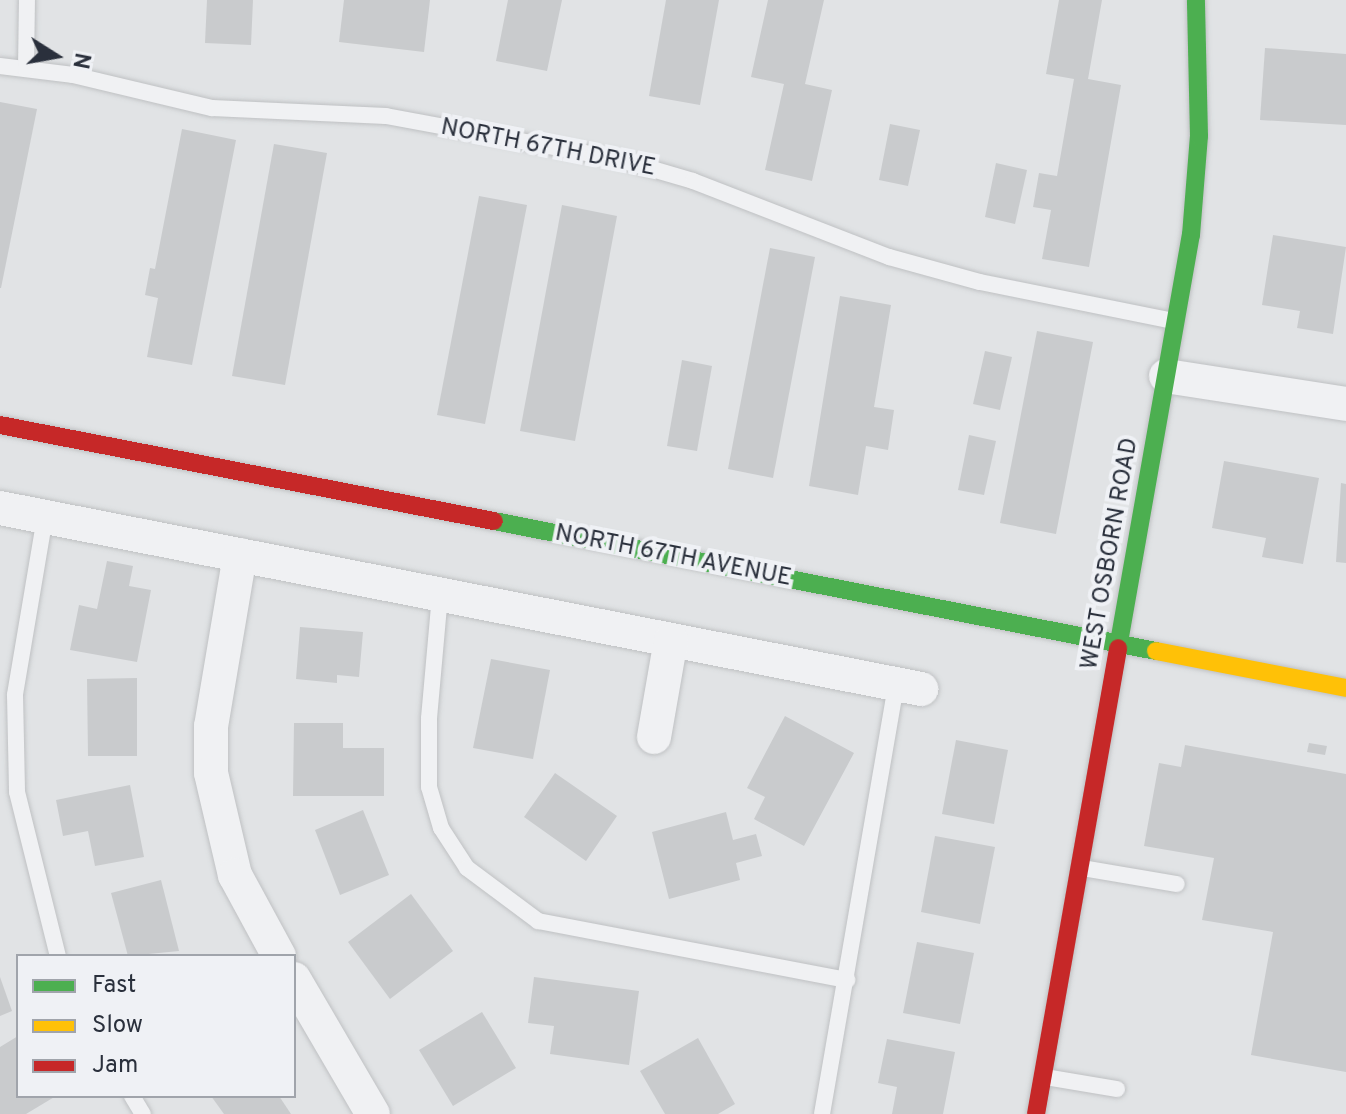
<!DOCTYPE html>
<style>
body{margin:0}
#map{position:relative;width:1346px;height:1114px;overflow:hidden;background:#e1e3e5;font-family:Overpass,sans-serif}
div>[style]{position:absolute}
.building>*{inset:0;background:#c9cbcd}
.roads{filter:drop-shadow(0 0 2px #bfc1c3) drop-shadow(0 0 2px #bfc1c3)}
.lane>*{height:16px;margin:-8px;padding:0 8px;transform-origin:8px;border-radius:8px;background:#f0f1f3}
.street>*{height:34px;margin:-17px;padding:0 17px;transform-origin:17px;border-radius:17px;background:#f0f1f3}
.fast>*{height:18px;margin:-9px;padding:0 9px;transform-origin:9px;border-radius:9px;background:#4caf50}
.slow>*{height:18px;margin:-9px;padding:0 9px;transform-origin:9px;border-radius:9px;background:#ffc107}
.jam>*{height:18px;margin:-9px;padding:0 9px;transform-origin:9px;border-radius:9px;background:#c62828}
span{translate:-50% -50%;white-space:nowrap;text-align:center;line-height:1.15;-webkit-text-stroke:8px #eff1f5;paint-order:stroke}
.street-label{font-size:24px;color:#2a303c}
.legend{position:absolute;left:16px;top:954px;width:280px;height:144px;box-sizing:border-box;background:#eff1f5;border:2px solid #a0a4ab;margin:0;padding:10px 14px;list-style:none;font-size:24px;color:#2a303c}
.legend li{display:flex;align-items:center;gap:16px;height:40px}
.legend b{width:40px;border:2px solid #a0a4ab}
.north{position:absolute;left:16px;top:16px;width:80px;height:80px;-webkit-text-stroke:6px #eff1f5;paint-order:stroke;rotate:101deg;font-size:22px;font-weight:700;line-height:32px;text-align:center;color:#2a303c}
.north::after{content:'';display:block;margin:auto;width:28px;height:36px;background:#2a303c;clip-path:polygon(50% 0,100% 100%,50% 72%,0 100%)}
</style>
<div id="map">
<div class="building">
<div style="clip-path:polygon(207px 0,253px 0,251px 45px,205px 43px)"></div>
<div style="clip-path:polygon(344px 0,430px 0,424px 52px,339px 42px)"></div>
<div style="clip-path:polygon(508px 0,562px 0,547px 71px,496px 61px)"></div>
<div style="clip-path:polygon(666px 0,719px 0,700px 105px,649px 96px)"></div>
<div style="clip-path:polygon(768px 0,824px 0,805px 84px,832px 90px,812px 181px,765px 170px,784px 84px,751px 77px)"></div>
<div style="clip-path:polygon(1059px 0,1102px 0,1088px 79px,1121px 85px,1089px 267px,1042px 259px,1051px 210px,1033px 207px,1039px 173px,1057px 176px,1074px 79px,1046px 74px)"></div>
<div style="clip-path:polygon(1265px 48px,1346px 54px,1346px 125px,1260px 120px)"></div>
<div style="clip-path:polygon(0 102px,37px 109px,1px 288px,0 288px)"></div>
<div style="clip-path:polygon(890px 124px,920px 130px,908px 186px,879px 180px)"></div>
<div style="clip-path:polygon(182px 129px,236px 140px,192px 365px,147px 357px,158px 298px,145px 295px,150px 268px,155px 269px)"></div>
<div style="clip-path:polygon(274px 144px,327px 153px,285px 385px,232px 376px)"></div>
<div style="clip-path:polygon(996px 163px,1027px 170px,1015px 224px,985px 217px)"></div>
<div style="clip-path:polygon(479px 196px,527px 205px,485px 424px,437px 415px)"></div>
<div style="clip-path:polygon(562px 205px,617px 216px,575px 441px,520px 431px)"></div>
<div style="clip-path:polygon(1273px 235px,1346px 247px,1333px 334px,1297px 328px,1300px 311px,1262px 305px)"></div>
<div style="clip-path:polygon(770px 248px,815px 257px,773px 478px,728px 469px)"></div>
<div style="clip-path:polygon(840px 296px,891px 305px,874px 407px,894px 410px,888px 450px,866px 446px,858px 495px,809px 486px)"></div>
<div style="clip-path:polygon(1037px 331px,1093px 342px,1056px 534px,1000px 523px)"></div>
<div style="clip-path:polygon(985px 351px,1012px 357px,1000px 410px,973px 404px)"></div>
<div style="clip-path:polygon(682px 360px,712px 366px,697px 451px,667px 446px)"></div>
<div style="clip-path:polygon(969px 435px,996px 441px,984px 495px,958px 490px)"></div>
<div style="clip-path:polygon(1224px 461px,1319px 478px,1303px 564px,1262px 557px,1266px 538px,1212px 528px)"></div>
<div style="clip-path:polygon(1341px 483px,1346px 484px,1346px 563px,1336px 562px)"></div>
<div style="clip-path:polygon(107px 561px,133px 566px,129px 586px,151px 590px,137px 662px,70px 650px,79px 605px,97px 609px)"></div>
<div style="clip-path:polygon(300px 627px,363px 632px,359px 677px,337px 675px,337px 683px,296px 679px)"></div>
<div style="clip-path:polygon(491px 659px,550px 670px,533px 759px,473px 748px)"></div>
<div style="clip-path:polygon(137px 678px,137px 756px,88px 756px,87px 679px)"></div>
<div style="clip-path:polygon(785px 716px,854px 753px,804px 846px,754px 819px,765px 797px,747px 788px)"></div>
<div style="clip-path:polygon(294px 723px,343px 723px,343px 748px,384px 748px,384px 796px,293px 796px)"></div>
<div style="clip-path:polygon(956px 740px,1008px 750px,994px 824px,942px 814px)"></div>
<div style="clip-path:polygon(1309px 743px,1327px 746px,1325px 755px,1307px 752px)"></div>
<div style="clip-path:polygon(1185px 745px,1346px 774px,1346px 1072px,1251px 1055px,1273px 932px,1202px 920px,1214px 858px,1144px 846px,1159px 763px,1181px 767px)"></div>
<div style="clip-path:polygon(555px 773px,617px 816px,586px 861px,524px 817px)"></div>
<div style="clip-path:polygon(130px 785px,144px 857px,95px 866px,88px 831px,63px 836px,56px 800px)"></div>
<div style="clip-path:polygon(363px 810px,389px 875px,340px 895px,315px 830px)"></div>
<div style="clip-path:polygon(726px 812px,733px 840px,756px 834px,762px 856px,736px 863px,740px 880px,669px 899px,652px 832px)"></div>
<div style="clip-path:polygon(935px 836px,995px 847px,980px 924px,921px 912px)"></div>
<div style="clip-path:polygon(161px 880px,179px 951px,128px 956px,111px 893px)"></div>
<div style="clip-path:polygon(411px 894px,453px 951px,390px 999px,348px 942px)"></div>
<div style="clip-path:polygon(917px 942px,974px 953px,960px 1024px,903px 1013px)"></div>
<div style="clip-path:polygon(0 977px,12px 1011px,0 1016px)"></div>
<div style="clip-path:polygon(534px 977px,639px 991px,629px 1065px,550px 1054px,554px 1026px,528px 1023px)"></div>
<div style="clip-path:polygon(482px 1012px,516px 1068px,453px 1106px,419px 1050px)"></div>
<div style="clip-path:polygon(18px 1036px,18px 1096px,56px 1096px,26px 1114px,0 1114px,0 1047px)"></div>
<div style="clip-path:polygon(698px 1038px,735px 1104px,718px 1114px,665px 1114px,640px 1071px)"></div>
<div style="clip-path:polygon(887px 1039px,955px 1052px,943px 1114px,892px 1114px,897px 1087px,878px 1083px)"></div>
<div style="clip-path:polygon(211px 1096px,279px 1096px,291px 1114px,224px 1114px)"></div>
</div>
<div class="roads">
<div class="lane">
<div style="left:0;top:66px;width:74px;rotate:7deg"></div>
<div style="left:73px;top:75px;width:143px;rotate:13.4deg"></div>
<div style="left:212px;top:108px;width:174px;rotate:2.6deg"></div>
<div style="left:386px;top:116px;width:236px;rotate:10.5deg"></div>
<div style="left:618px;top:159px;width:78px;rotate:16.3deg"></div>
<div style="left:693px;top:181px;width:210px;rotate:21.2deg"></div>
<div style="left:889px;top:257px;width:94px;rotate:15.4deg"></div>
<div style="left:980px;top:282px;width:198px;rotate:11.4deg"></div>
<div style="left:26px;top:69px;width:69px;rotate:-89.2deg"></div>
<div style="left:45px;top:517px;width:181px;rotate:99.6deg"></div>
<div style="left:15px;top:695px;width:97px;rotate:88.8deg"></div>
<div style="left:17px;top:792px;width:169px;rotate:76deg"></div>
<div style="left:440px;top:595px;width:124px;rotate:95.1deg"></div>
<div style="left:429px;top:719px;width:68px;rotate:90deg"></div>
<div style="left:429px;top:787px;width:43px;rotate:73.7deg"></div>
<div style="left:441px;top:828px;width:48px;rotate:57deg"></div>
<div style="left:467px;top:868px;width:89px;rotate:36.7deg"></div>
<div style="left:538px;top:921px;width:315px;rotate:10.8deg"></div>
<div style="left:1082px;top:868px;width:96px;rotate:9.6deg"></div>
<div style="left:1045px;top:1077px;width:73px;rotate:9.5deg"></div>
<div style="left:132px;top:1096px;width:21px;rotate:59deg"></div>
<div style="left:822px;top:1114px;width:436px;rotate:-80.2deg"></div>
</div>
<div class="street">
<div style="left:1166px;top:376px;width:182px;rotate:8.8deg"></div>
<div style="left:0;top:508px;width:939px;rotate:11.12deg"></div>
<div style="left:240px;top:555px;width:173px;rotate:99.6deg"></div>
<div style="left:211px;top:726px;width:47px;rotate:90deg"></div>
<div style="left:211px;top:773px;width:105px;rotate:76.8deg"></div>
<div style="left:235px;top:875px;width:92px;rotate:61.5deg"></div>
<div style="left:654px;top:737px;width:98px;rotate:-80.1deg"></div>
<div style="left:294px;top:979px;width:156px;rotate:59.7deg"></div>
</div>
<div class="fast">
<div style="left:494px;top:521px;width:675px;rotate:11.11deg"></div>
<div style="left:1118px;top:648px;width:419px;rotate:-80deg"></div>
<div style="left:1191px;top:235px;width:99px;rotate:-85.4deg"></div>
<div style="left:1199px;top:136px;width:136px;rotate:-91.3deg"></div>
</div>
<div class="slow">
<div style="left:1156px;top:651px;width:194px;rotate:11deg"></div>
</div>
<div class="jam">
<div style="left:0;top:425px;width:503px;rotate:11deg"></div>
<div style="left:1036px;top:1114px;width:473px;rotate:-80deg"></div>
</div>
</div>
<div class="street-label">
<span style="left:548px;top:149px;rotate:11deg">NORTH 67TH DRIVE</span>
<span style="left:1111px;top:554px;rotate:-80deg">WEST OSBORN ROAD</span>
<span style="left:673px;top:557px;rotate:11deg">NORTH 67TH AVENUE</span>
</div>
<ul class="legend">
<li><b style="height:10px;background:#4caf50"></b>Fast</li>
<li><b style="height:10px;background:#ffc107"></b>Slow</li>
<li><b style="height:10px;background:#c62828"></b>Jam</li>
</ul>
<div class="north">N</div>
</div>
